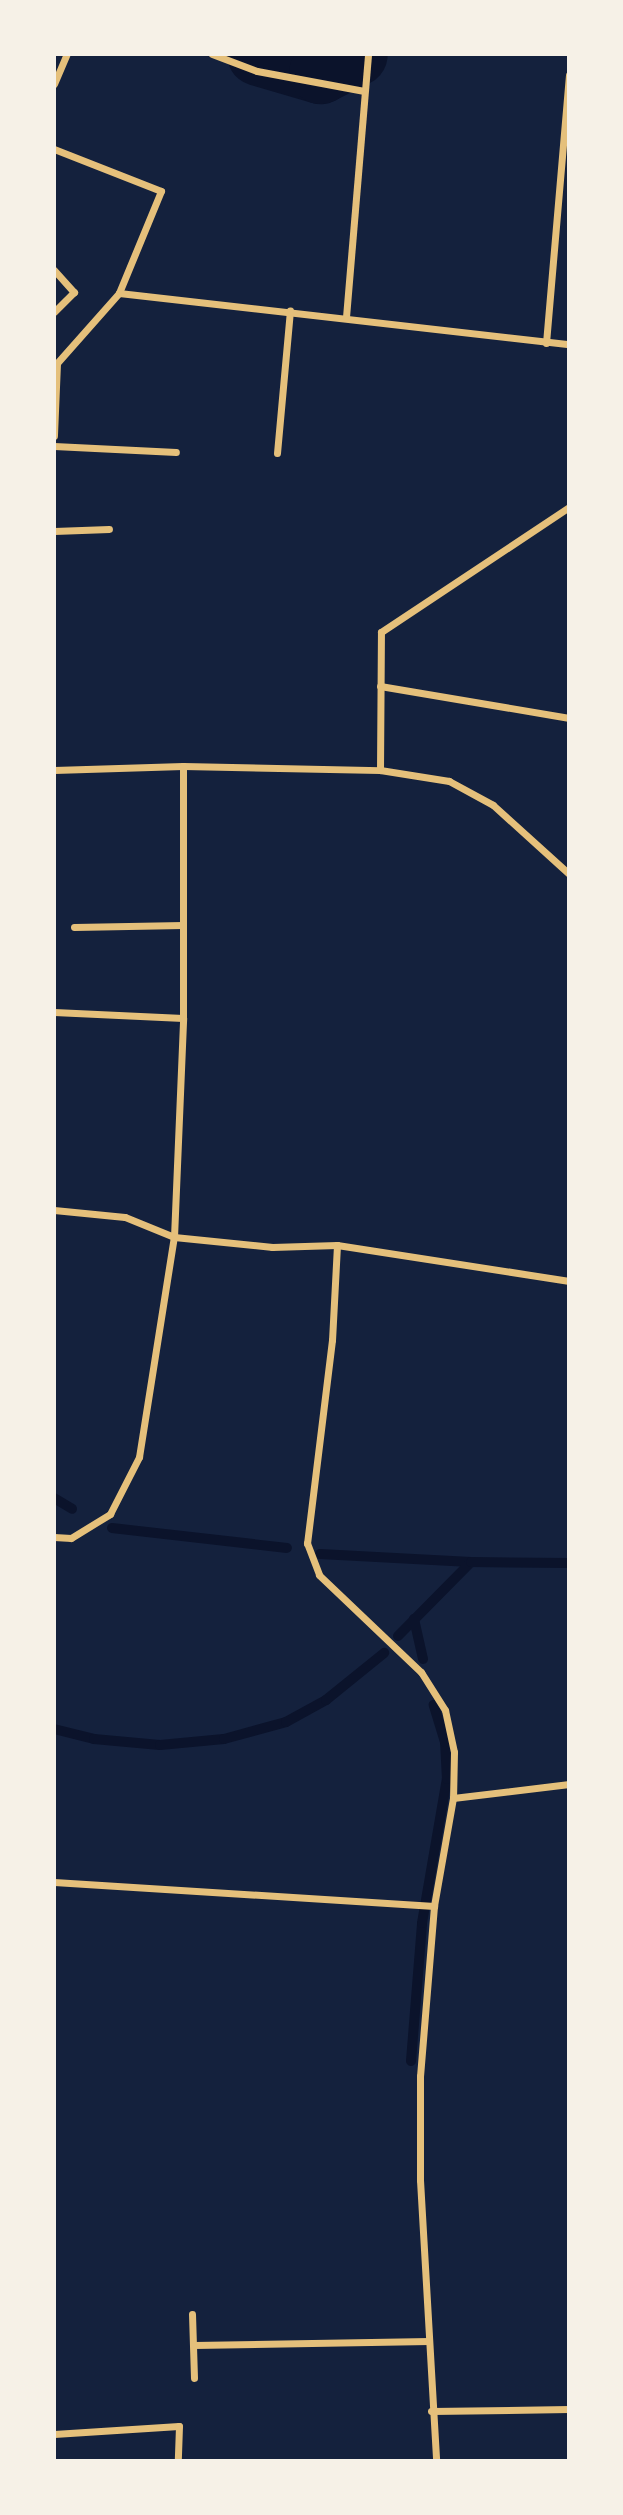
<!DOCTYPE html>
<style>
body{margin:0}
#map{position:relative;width:623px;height:2515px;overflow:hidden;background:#14213d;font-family:Commissioner,sans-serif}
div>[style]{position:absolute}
.stream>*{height:10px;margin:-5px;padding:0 5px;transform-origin:5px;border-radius:5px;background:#0b132b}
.river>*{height:63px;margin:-31.5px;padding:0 31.5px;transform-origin:31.5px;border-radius:31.5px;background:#0b132b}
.minor>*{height:7px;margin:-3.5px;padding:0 3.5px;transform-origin:3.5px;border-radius:3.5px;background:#e5c07b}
span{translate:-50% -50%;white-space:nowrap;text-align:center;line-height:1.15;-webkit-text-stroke:7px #f6f1e7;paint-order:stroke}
.frame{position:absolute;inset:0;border:56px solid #f6f1e7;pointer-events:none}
</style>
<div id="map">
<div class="stream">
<div style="left:54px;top:1498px;width:21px;rotate:31deg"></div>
<div style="left:112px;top:1528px;width:176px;rotate:6.5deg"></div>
<div style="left:320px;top:1554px;width:151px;rotate:3deg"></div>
<div style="left:414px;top:1619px;width:41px;rotate:77.3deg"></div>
<div style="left:398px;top:1636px;width:104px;rotate:-45.4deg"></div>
<div style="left:471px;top:1562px;width:98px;rotate:0.6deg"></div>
<div style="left:54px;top:1729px;width:41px;rotate:14deg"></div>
<div style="left:94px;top:1739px;width:66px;rotate:5.2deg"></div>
<div style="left:160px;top:1745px;width:64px;rotate:-5.4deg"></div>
<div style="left:224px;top:1739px;width:64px;rotate:-15.3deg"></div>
<div style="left:286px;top:1722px;width:46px;rotate:-28.8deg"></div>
<div style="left:326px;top:1700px;width:75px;rotate:-39deg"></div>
<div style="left:411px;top:2061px;width:138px;rotate:-85.4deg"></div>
<div style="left:422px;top:1923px;width:146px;rotate:-80.2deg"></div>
<div style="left:447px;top:1779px;width:37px;rotate:-93deg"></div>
<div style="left:445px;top:1742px;width:39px;rotate:-107deg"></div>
</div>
<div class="river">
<div style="left:258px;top:54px;width:65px;rotate:16.2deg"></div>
<div style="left:320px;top:72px;width:40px;rotate:-26.6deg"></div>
</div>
<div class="minor">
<div style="left:212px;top:54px;width:48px;rotate:20.7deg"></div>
<div style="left:257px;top:71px;width:109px;rotate:10.6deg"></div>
<div style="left:54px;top:84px;width:33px;rotate:-67deg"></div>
<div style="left:54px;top:149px;width:115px;rotate:21.4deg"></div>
<div style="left:161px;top:191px;width:110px;rotate:112.4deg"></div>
<div style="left:119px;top:293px;width:94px;rotate:131.5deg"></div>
<div style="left:57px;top:363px;width:73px;rotate:92.4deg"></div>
<div style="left:54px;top:270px;width:30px;rotate:48deg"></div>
<div style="left:74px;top:292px;width:28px;rotate:135deg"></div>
<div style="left:119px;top:293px;width:453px;rotate:6.5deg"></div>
<div style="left:346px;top:317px;width:264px;rotate:-85.2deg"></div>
<div style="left:546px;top:343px;width:269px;rotate:-85.1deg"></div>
<div style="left:54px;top:446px;width:122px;rotate:2.8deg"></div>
<div style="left:277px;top:453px;width:143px;rotate:-84.8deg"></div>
<div style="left:54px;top:531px;width:55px;rotate:-2.1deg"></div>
<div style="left:380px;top:686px;width:192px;rotate:9.6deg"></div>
<div style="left:54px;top:770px;width:129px;rotate:-1.8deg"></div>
<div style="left:183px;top:766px;width:197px;rotate:1.2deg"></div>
<div style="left:380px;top:770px;width:70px;rotate:9.1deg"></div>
<div style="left:449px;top:781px;width:50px;rotate:28.6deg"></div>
<div style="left:493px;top:805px;width:103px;rotate:42.2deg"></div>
<div style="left:380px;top:770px;width:138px;rotate:-89.6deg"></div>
<div style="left:381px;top:632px;width:226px;rotate:-33.6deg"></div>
<div style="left:74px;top:927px;width:109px;rotate:-1.1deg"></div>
<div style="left:54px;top:1012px;width:129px;rotate:2.7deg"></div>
<div style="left:54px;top:1210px;width:71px;rotate:5.6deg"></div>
<div style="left:125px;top:1217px;width:53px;rotate:22.2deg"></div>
<div style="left:174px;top:1237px;width:99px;rotate:5.8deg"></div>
<div style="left:272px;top:1247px;width:65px;rotate:-1.8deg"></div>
<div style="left:337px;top:1245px;width:235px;rotate:8.8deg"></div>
<div style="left:337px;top:1245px;width:95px;rotate:93deg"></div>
<div style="left:332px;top:1340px;width:205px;rotate:97deg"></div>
<div style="left:307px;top:1543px;width:34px;rotate:69deg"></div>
<div style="left:319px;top:1575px;width:141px;rotate:43.6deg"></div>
<div style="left:421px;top:1672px;width:45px;rotate:57.7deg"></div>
<div style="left:445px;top:1710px;width:43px;rotate:77.9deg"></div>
<div style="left:454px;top:1752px;width:46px;rotate:91.2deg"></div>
<div style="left:453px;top:1798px;width:110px;rotate:100deg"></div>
<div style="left:434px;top:1906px;width:171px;rotate:94.7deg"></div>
<div style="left:420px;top:2076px;width:104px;rotate:90deg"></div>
<div style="left:420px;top:2180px;width:281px;rotate:86.7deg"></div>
<div style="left:54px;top:1537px;width:17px;rotate:3deg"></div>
<div style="left:71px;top:1538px;width:46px;rotate:-31.6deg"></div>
<div style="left:110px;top:1514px;width:64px;rotate:-63deg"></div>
<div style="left:139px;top:1457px;width:223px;rotate:-81deg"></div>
<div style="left:174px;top:1237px;width:219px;rotate:-87.6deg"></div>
<div style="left:183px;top:1018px;width:252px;rotate:-90deg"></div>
<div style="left:453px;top:1798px;width:117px;rotate:-6.9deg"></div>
<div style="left:54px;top:1882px;width:381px;rotate:3.6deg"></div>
<div style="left:192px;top:2314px;width:64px;rotate:88.2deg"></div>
<div style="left:194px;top:2345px;width:235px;rotate:-1deg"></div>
<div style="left:431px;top:2411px;width:138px;rotate:-0.8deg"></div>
<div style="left:54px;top:2434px;width:125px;rotate:-3.7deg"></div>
<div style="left:179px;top:2426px;width:35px;rotate:92deg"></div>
</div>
<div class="frame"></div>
</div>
